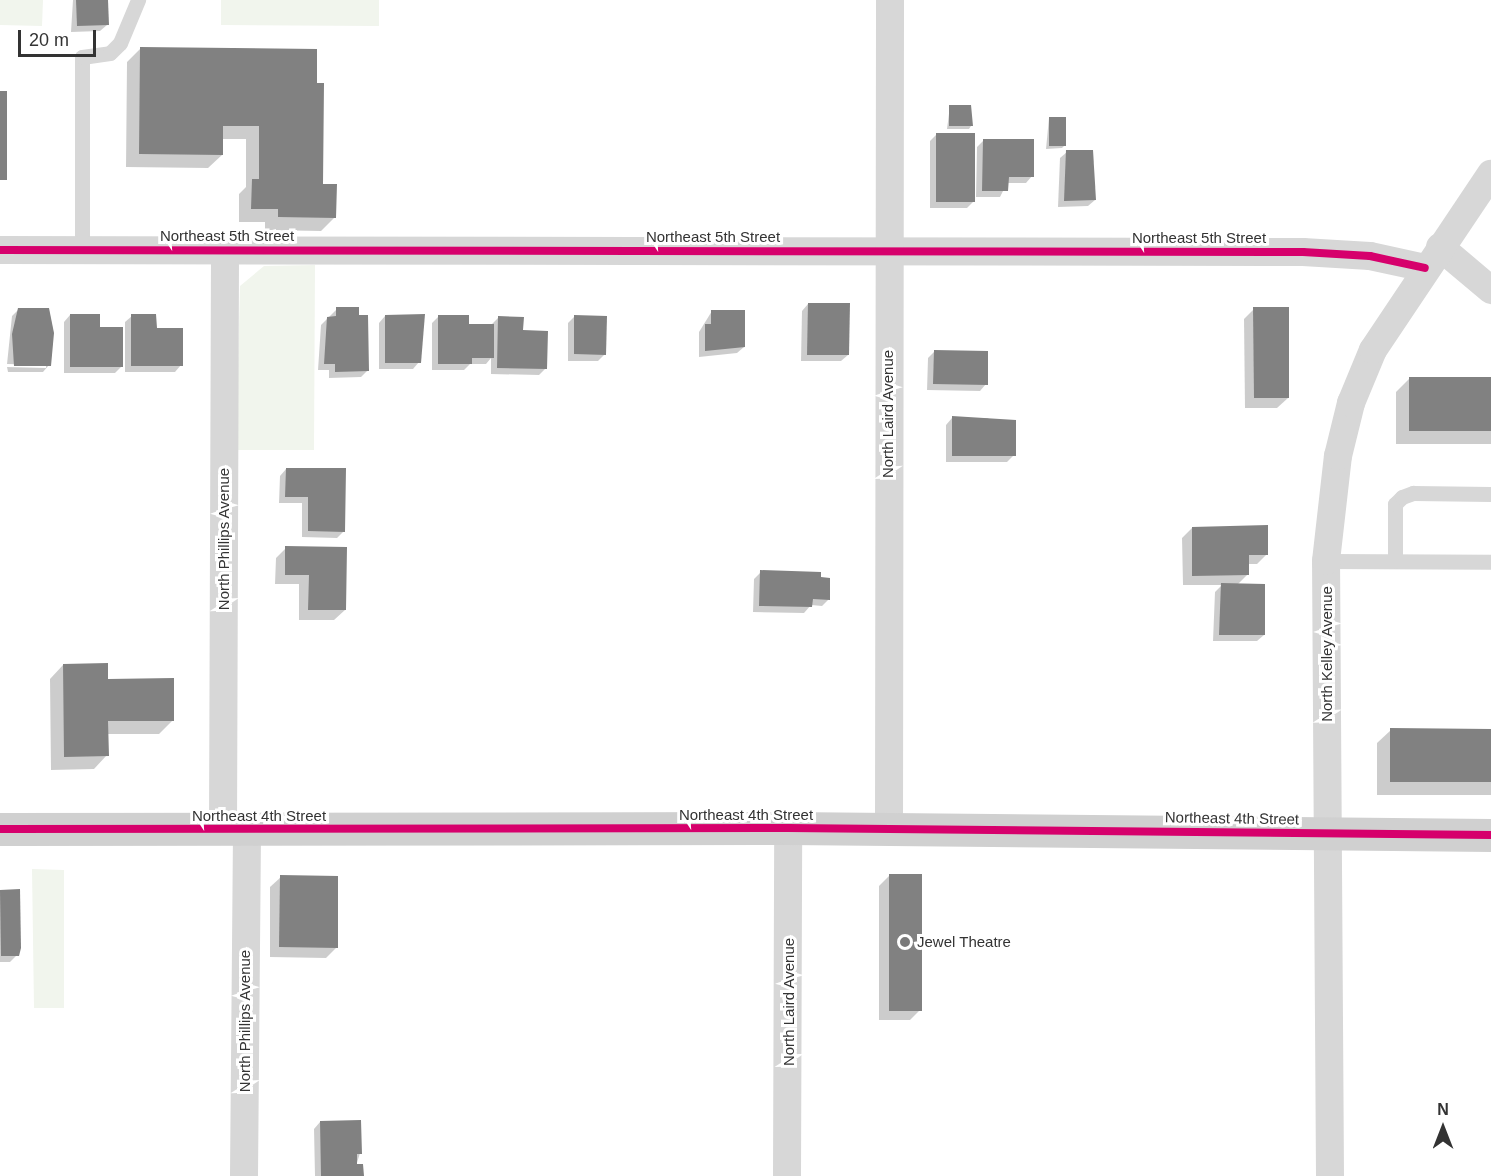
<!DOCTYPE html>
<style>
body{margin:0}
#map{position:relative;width:1491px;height:1176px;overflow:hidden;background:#fff;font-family:Helvetica,sans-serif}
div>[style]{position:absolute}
.green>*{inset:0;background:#f1f5ed}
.shadow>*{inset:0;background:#0003}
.building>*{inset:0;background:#818181}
.lane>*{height:15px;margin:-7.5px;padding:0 7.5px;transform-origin:7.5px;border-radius:7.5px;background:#d7d7d7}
.street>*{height:28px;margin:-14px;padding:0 14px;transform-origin:14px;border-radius:14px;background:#d7d7d7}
.secondary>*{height:33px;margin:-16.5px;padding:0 16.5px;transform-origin:16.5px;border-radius:16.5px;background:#d0d0d0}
.cycleway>*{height:8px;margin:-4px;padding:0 4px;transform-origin:4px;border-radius:4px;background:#d6006c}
.dots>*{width:16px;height:16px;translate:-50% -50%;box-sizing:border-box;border:3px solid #fff;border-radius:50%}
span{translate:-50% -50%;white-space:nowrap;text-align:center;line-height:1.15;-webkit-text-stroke:6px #fff;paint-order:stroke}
.street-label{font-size:15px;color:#333}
.poi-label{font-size:15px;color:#333}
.left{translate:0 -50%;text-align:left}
.north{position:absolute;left:1413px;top:1098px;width:60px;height:60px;-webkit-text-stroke:4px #fff;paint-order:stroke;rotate:0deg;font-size:16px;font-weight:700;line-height:24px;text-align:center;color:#333}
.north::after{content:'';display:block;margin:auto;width:21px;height:27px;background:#333;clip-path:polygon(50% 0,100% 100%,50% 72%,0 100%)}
.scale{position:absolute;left:18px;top:30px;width:78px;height:27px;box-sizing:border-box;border:3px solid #333;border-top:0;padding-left:8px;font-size:18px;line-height:21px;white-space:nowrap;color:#333;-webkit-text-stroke:4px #fff;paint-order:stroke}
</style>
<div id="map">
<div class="green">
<div style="clip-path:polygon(0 0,43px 0,42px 26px,0 25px)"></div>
<div style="clip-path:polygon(221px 0,379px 0,379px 26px,221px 25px)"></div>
<div style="clip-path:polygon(315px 265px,314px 450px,236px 450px,240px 286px,264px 266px)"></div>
<div style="clip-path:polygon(32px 869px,64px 870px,64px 1008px,34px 1008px)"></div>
</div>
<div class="shadow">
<div style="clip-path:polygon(73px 0,107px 0,107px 25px,100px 31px,71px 32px)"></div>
<div style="clip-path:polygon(141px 48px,315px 85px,322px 185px,335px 217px,321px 231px,265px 230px,265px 222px,239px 222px,239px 194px,246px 187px,246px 139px,222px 139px,222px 155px,208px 168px,126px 167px,127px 62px)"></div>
<div style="clip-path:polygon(950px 106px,971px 126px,969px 129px,947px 129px)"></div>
<div style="clip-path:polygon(1049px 118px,1065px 145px,1062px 148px,1046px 149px)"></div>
<div style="clip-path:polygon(937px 134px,974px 201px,967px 208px,930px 208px,930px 141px)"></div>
<div style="clip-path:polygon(984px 140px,1032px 176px,1026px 183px,1007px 183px,1000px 197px,976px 197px,977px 147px)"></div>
<div style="clip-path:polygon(1067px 152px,1095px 200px,1088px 206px,1058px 207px,1060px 158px)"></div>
<div style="clip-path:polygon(808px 304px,848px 355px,841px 361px,801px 361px,802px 311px)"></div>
<div style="clip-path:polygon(337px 309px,368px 370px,361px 377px,329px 378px,329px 370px,318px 370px,321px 325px)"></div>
<div style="clip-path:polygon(1254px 309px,1288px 398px,1277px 408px,1245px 408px,1244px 319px)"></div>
<div style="clip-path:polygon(18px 310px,49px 365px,43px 372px,8px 372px,7px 367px,46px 368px,46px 365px,7px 364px,12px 316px)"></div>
<div style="clip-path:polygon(712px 311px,744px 347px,737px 353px,699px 357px,699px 332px)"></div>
<div style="clip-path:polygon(70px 315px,99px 329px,122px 366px,115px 373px,64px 373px,64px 322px)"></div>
<div style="clip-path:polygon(132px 316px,155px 330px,181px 365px,175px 372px,125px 372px,125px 322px)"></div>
<div style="clip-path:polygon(385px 316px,424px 316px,419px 362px,413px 369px,379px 369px,379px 323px)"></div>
<div style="clip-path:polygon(439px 316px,467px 325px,491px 325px,498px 318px,546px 368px,539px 375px,491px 374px,491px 358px,486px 364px,470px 364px,464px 370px,432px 370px,432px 323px)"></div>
<div style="clip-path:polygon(574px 317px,605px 354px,598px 361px,568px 361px,568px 323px)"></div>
<div style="clip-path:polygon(935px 351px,986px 384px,980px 391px,927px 390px,928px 358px)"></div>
<div style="clip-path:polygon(1410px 378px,1491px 379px,1491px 444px,1396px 444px,1396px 392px)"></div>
<div style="clip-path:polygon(952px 418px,988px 418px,1014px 455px,1007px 462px,946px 462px,946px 425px)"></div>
<div style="clip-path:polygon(286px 469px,344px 531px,337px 538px,302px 537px,302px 503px,279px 503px,280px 476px)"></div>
<div style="clip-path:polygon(1192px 528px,1267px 554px,1257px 564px,1248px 564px,1248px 574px,1237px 585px,1264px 635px,1257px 641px,1213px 641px,1215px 592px,1222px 585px,1183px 585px,1182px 538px)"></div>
<div style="clip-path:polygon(286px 548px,345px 610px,334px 620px,299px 620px,299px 584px,275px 584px,276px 558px)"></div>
<div style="clip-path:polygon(761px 572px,829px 599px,822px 606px,811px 605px,804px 613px,753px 612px,754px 579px)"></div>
<div style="clip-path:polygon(63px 665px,106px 680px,173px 720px,159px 734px,107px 734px,107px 755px,94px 769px,51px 770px,50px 679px)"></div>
<div style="clip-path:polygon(1391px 730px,1491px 730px,1491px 795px,1377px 795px,1377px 743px)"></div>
<div style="clip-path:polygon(889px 876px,920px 1010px,910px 1020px,879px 1020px,879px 886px)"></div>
<div style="clip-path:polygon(281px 877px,336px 948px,326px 958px,270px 957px,270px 887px)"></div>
<div style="clip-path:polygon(0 891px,19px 891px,17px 955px,10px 962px,0 962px)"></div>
<div style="clip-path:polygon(320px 1122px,360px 1153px,356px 1166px,362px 1176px,315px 1176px,314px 1129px)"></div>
</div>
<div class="building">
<div style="clip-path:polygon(76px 0,108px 0,109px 25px,77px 26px)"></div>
<div style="clip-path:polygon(140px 47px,317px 49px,317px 83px,324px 83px,323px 184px,337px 184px,336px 218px,278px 217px,278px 209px,251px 209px,252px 179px,259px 179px,259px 126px,223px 126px,223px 155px,139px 154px)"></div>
<div style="clip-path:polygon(0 91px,7px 91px,7px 180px,0 180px)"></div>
<div style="clip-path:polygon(949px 105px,971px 105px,973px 126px,949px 126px)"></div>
<div style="clip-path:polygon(1049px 117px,1066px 117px,1066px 146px,1049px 146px)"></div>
<div style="clip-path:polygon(936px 133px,975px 133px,975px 202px,936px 202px)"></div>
<div style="clip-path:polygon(983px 139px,1034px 139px,1034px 177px,1009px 177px,1008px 191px,982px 191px)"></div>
<div style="clip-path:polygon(1066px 150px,1093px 150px,1096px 200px,1064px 201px)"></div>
<div style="clip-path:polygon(808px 303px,850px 303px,849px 355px,807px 355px)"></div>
<div style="clip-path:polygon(336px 307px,359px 307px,359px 315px,368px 315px,369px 371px,335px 372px,335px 364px,324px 364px,327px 317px,336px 316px)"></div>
<div style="clip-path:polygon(1253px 307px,1289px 307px,1289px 398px,1254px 398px)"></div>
<div style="clip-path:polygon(18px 308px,49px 308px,54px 333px,51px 366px,14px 366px,12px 334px)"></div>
<div style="clip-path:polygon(711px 310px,745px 310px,745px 347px,705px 351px,705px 324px,711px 324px)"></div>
<div style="clip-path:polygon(70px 314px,100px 314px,100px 327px,123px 327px,123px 367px,70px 367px)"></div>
<div style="clip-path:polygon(131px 314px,156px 314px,157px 328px,183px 328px,183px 366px,131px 366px)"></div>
<div style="clip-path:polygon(425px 314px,421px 363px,385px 363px,385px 315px)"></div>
<div style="clip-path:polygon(438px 315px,469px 315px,469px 324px,494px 324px,494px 358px,472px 358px,472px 364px,438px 364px)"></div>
<div style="clip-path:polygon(574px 315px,607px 316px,606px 355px,574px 354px)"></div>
<div style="clip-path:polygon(498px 316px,524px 317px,523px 330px,548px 331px,547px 369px,497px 368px)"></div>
<div style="clip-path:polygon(934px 350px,988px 351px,988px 385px,933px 384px)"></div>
<div style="clip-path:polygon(1409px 377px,1491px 377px,1491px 431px,1409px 431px)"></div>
<div style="clip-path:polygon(952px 416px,1016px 420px,1016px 456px,952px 456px)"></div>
<div style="clip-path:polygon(286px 468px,346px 468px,345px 532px,308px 531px,308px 497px,285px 497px)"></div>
<div style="clip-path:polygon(1268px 525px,1268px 555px,1249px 555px,1249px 575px,1192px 576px,1192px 527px)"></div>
<div style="clip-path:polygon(285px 546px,347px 547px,346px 610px,308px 610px,309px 575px,285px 575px)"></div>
<div style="clip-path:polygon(760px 570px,821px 572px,821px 577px,830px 578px,830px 600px,813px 599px,812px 607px,759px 606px)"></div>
<div style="clip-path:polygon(1221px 583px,1265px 584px,1265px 635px,1219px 635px)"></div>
<div style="clip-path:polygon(108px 663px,108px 679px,174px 678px,174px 721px,108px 721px,109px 756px,64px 757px,63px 664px)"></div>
<div style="clip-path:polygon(1390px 728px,1491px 729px,1491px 782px,1390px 782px)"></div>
<div style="clip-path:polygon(889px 874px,922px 874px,922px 1011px,889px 1011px)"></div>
<div style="clip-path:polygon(280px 875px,338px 876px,338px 948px,279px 947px)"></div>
<div style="clip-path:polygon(20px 889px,21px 948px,19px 956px,1px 956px,0 890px)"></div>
<div style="clip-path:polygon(361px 1120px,362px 1154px,357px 1154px,357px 1164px,363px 1164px,364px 1176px,321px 1176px,320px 1121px)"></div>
</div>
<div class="lane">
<div style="left:82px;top:250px;width:193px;rotate:-90deg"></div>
<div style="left:82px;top:57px;width:28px;rotate:-8deg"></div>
<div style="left:110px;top:53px;width:14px;rotate:-45deg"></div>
<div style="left:120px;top:43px;width:47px;rotate:-67.3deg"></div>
<div style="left:1326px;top:561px;width:165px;rotate:0.3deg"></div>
<div style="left:1395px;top:561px;width:57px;rotate:-90deg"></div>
<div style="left:1395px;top:504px;width:10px;rotate:-45deg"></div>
<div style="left:1402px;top:497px;width:12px;rotate:-20deg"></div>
<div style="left:1413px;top:493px;width:78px;rotate:0.7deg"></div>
</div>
<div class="street">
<div style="left:1440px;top:247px;width:67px;rotate:40.1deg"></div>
<div style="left:0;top:250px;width:1303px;rotate:0.09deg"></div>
<div style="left:1303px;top:252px;width:67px;rotate:3.4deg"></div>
<div style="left:1370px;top:256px;width:56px;rotate:12.3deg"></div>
<div style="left:223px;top:829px;width:580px;rotate:-89.8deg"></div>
<div style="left:889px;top:829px;width:829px;rotate:-89.93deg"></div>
<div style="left:244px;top:1176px;width:347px;rotate:-89.5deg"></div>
<div style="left:787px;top:1176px;width:348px;rotate:-89.8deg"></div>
<div style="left:1330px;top:1176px;width:615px;rotate:-90.37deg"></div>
<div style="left:1326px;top:561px;width:106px;rotate:-83.5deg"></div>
<div style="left:1338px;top:456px;width:55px;rotate:-76.2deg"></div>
<div style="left:1351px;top:403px;width:57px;rotate:-67.5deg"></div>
<div style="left:1373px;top:350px;width:212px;rotate:-56.2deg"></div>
</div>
<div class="secondary">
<div style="left:0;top:829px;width:788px;rotate:-0.07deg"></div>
<div style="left:788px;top:828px;width:703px;rotate:0.57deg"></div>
</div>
<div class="cycleway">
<div style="left:0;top:250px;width:1303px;rotate:0.09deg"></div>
<div style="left:1303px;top:252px;width:67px;rotate:3.4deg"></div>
<div style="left:1370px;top:256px;width:56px;rotate:12.3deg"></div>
<div style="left:0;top:829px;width:788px;rotate:-0.07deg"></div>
<div style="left:788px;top:828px;width:703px;rotate:0.57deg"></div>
</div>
<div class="dots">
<div style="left:905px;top:942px;background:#7a7a7a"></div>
</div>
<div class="street-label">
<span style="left:227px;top:236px">Northeast 5th Street</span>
<span style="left:713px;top:237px">Northeast 5th Street</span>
<span style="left:1199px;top:238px">Northeast 5th Street</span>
<span style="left:888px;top:414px;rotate:-90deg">North Laird Avenue</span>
<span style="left:224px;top:539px;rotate:-90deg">North Phillips Avenue</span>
<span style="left:1327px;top:654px;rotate:-90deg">North Kelley Avenue</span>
<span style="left:746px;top:815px">Northeast 4th Street</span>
<span style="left:259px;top:816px">Northeast 4th Street</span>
<span style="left:1232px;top:818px;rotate:1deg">Northeast 4th Street</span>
<span style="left:789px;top:1002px;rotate:-90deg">North Laird Avenue</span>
<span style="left:245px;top:1021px;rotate:-90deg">North Phillips Avenue</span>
</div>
<div class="poi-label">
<span class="left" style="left:917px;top:942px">Jewel Theatre</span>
</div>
<div class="north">N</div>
<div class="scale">20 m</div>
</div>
